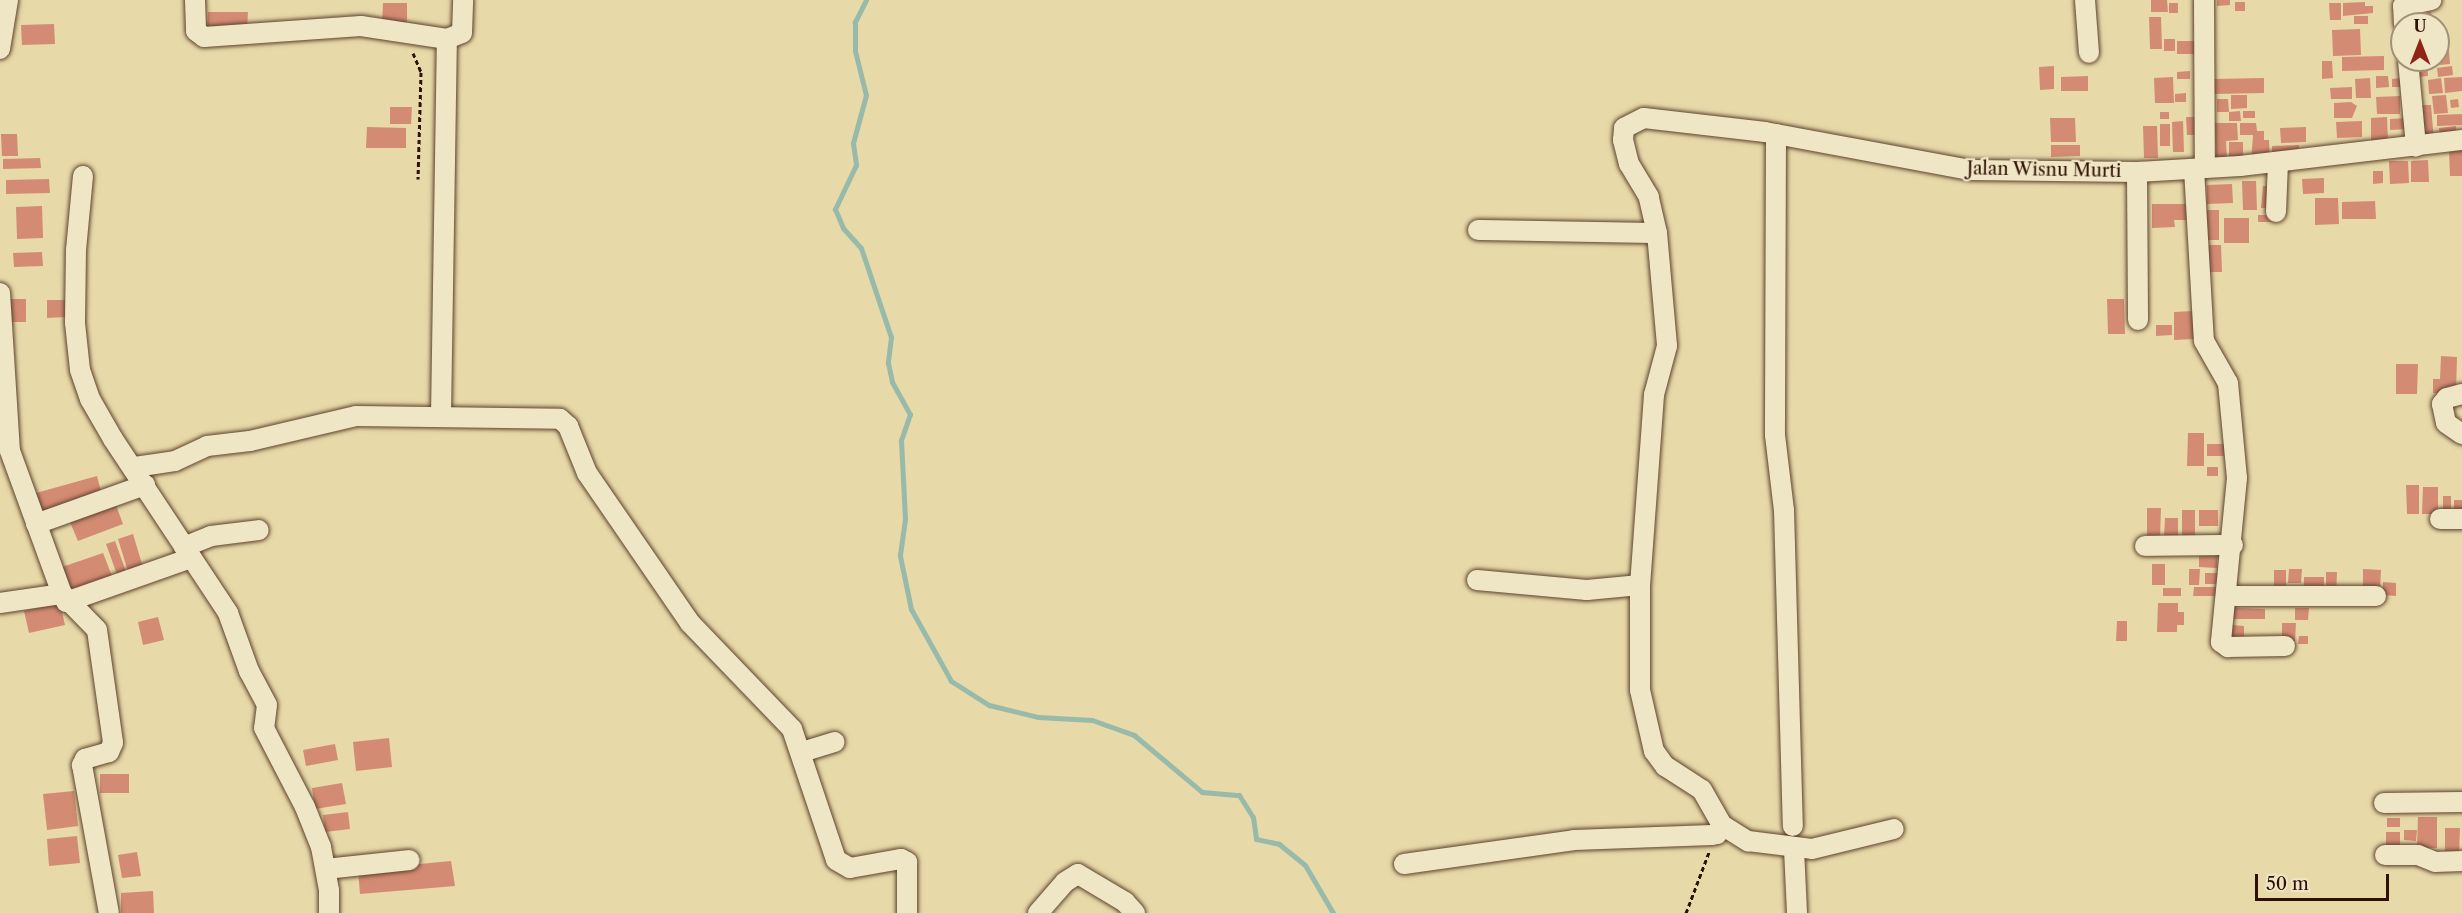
<!DOCTYPE html>
<style>
body{margin:0}
#map{position:relative;width:2462px;height:913px;overflow:hidden;background:#e7d9a8;font-family:"Libre Caslon Text",serif}
div>[style]{position:absolute}
.stream>*{height:5px;margin:-2.5px;padding:0 2.5px;transform-origin:2.5px;border-radius:2.5px;background:#97baaa}
.building>*{inset:0;background:#d48b73}
.path>*{height:3px;margin-top:-1.5px;transform-origin:0;background:repeating-linear-gradient(90deg,#2f1003 0 4.5px,transparent 0 7.5px)}
.roads{filter:drop-shadow(0 0 2px #5d422c) drop-shadow(0 0 2px #5d422c)}
.minor>*{height:20px;margin:-10px;padding:0 10px;transform-origin:10px;border-radius:10px;background:#efe6c6}
span{translate:-50% -50%;white-space:nowrap;text-align:center;line-height:1.15;-webkit-text-stroke:4.5px #efe6c6;paint-order:stroke}
.street-label{font-size:18px;color:#2f1003}
.north{position:absolute;left:2390px;top:12px;width:60px;height:60px;box-sizing:border-box;background:#efe6c6;border:2px solid #a29078;border-radius:50%;rotate:0deg;font-size:16px;font-weight:700;line-height:24px;text-align:center;color:#2f1003}
.north::after{content:'';display:block;margin:auto;width:21px;height:27px;background:#8f2418;clip-path:polygon(50% 0,100% 100%,50% 72%,0 100%)}
.scale{position:absolute;left:2255px;top:874px;width:134px;height:27px;box-sizing:border-box;border:3px solid #2f1003;border-top:0;padding-left:8px;font-size:18px;line-height:21px;white-space:nowrap;color:#2f1003;-webkit-text-stroke:4px #efe6c6;paint-order:stroke}
</style>
<div id="map">
<div class="stream">
<div style="left:866px;top:0;width:25px;rotate:117deg"></div>
<div style="left:855px;top:22px;width:29px;rotate:90deg"></div>
<div style="left:855px;top:51px;width:45px;rotate:76deg"></div>
<div style="left:866px;top:95px;width:50px;rotate:105.2deg"></div>
<div style="left:853px;top:143px;width:22px;rotate:82deg"></div>
<div style="left:856px;top:165px;width:49px;rotate:115.5deg"></div>
<div style="left:835px;top:209px;width:21px;rotate:67deg"></div>
<div style="left:843px;top:228px;width:27px;rotate:48deg"></div>
<div style="left:861px;top:248px;width:94px;rotate:71.4deg"></div>
<div style="left:891px;top:337px;width:26px;rotate:97deg"></div>
<div style="left:888px;top:363px;width:19px;rotate:78deg"></div>
<div style="left:892px;top:382px;width:37px;rotate:61deg"></div>
<div style="left:910px;top:414px;width:28px;rotate:109deg"></div>
<div style="left:901px;top:440px;width:79px;rotate:87.1deg"></div>
<div style="left:905px;top:519px;width:37px;rotate:98deg"></div>
<div style="left:900px;top:556px;width:54px;rotate:78.3deg"></div>
<div style="left:911px;top:609px;width:82px;rotate:60.9deg"></div>
<div style="left:951px;top:681px;width:45px;rotate:32.3deg"></div>
<div style="left:989px;top:705px;width:50px;rotate:13.8deg"></div>
<div style="left:1038px;top:717px;width:54px;rotate:3.2deg"></div>
<div style="left:1092px;top:720px;width:45px;rotate:19.7deg"></div>
<div style="left:1134px;top:735px;width:89px;rotate:40deg"></div>
<div style="left:1202px;top:792px;width:37px;rotate:5deg"></div>
<div style="left:1239px;top:795px;width:26px;rotate:58deg"></div>
<div style="left:1253px;top:817px;width:22px;rotate:82deg"></div>
<div style="left:1256px;top:839px;width:24px;rotate:12deg"></div>
<div style="left:1279px;top:844px;width:33px;rotate:39deg"></div>
<div style="left:1305px;top:865px;width:56px;rotate:59.7deg"></div>
</div>
<div class="building">
<div style="clip-path:polygon(2151px 0,2167px 0,2168px 12px,2151px 12px)"></div>
<div style="clip-path:polygon(2217px 0,2230px 0,2230px 5px,2217px 6px)"></div>
<div style="clip-path:polygon(2235px 2px,2245px 2px,2245px 11px,2235px 11px)"></div>
<div style="clip-path:polygon(2365px 2px,2365px 6px,2373px 6px,2373px 13px,2343px 16px,2343px 3px)"></div>
<div style="clip-path:polygon(383px 3px,407px 3px,407px 26px,382px 25px)"></div>
<div style="clip-path:polygon(2169px 3px,2178px 3px,2178px 13px,2169px 13px)"></div>
<div style="clip-path:polygon(2329px 3px,2341px 3px,2341px 20px,2330px 20px)"></div>
<div style="clip-path:polygon(208px 12px,248px 12px,247px 30px,207px 30px)"></div>
<div style="clip-path:polygon(2431px 12px,2432px 24px,2411px 24px,2411px 14px)"></div>
<div style="clip-path:polygon(2354px 16px,2368px 16px,2368px 24px,2354px 24px)"></div>
<div style="clip-path:polygon(2149px 17px,2161px 17px,2162px 49px,2150px 49px)"></div>
<div style="clip-path:polygon(54px 24px,55px 44px,22px 45px,21px 25px)"></div>
<div style="clip-path:polygon(2360px 29px,2361px 55px,2333px 56px,2332px 30px)"></div>
<div style="clip-path:polygon(2164px 39px,2175px 39px,2175px 51px,2164px 51px)"></div>
<div style="clip-path:polygon(2177px 41px,2197px 41px,2198px 54px,2177px 54px)"></div>
<div style="clip-path:polygon(2449px 50px,2450px 64px,2428px 66px,2428px 60px,2438px 60px,2438px 51px)"></div>
<div style="clip-path:polygon(2384px 56px,2384px 70px,2342px 71px,2342px 57px)"></div>
<div style="clip-path:polygon(2322px 61px,2332px 61px,2333px 78px,2322px 79px)"></div>
<div style="clip-path:polygon(2427px 61px,2428px 76px,2417px 77px,2415px 62px)"></div>
<div style="clip-path:polygon(2054px 66px,2054px 89px,2040px 90px,2039px 67px)"></div>
<div style="clip-path:polygon(2452px 66px,2453px 75px,2438px 77px,2437px 68px)"></div>
<div style="clip-path:polygon(2190px 71px,2190px 79px,2177px 79px,2177px 72px)"></div>
<div style="clip-path:polygon(2088px 76px,2088px 91px,2061px 91px,2061px 77px)"></div>
<div style="clip-path:polygon(2376px 76px,2388px 76px,2389px 87px,2376px 88px)"></div>
<div style="clip-path:polygon(2173px 77px,2174px 103px,2155px 103px,2154px 78px)"></div>
<div style="clip-path:polygon(2462px 77px,2462px 91px,2445px 93px,2444px 78px)"></div>
<div style="clip-path:polygon(2264px 78px,2264px 93px,2214px 94px,2214px 79px)"></div>
<div style="clip-path:polygon(2370px 78px,2371px 98px,2356px 98px,2355px 79px)"></div>
<div style="clip-path:polygon(2401px 78px,2401px 87px,2392px 87px,2392px 79px)"></div>
<div style="clip-path:polygon(2441px 78px,2443px 93px,2429px 94px,2428px 80px)"></div>
<div style="clip-path:polygon(2352px 87px,2352px 99px,2331px 99px,2330px 88px)"></div>
<div style="clip-path:polygon(2186px 93px,2186px 102px,2175px 102px,2175px 94px)"></div>
<div style="clip-path:polygon(2231px 95px,2247px 95px,2247px 108px,2231px 109px)"></div>
<div style="clip-path:polygon(2446px 95px,2448px 113px,2434px 114px,2432px 96px)"></div>
<div style="clip-path:polygon(2400px 96px,2400px 114px,2377px 114px,2376px 97px)"></div>
<div style="clip-path:polygon(2217px 99px,2228px 99px,2229px 112px,2217px 112px)"></div>
<div style="clip-path:polygon(2458px 99px,2459px 107px,2451px 108px,2450px 100px)"></div>
<div style="clip-path:polygon(2351px 102px,2357px 106px,2352px 118px,2334px 118px,2334px 103px)"></div>
<div style="clip-path:polygon(2420px 105px,2431px 105px,2434px 142px,2423px 142px)"></div>
<div style="clip-path:polygon(390px 107px,412px 107px,411px 124px,390px 124px)"></div>
<div style="clip-path:polygon(2240px 111px,2241px 121px,2229px 121px,2229px 112px)"></div>
<div style="clip-path:polygon(2243px 111px,2255px 111px,2255px 118px,2243px 118px)"></div>
<div style="clip-path:polygon(2160px 112px,2169px 112px,2169px 119px,2160px 119px)"></div>
<div style="clip-path:polygon(2462px 114px,2462px 125px,2437px 126px,2437px 115px)"></div>
<div style="clip-path:polygon(2186px 117px,2196px 117px,2197px 135px,2187px 135px)"></div>
<div style="clip-path:polygon(2387px 117px,2388px 142px,2371px 143px,2371px 118px)"></div>
<div style="clip-path:polygon(2050px 118px,2075px 118px,2076px 142px,2051px 142px)"></div>
<div style="clip-path:polygon(2407px 118px,2407px 129px,2390px 130px,2390px 119px)"></div>
<div style="clip-path:polygon(2183px 121px,2184px 152px,2173px 152px,2172px 122px)"></div>
<div style="clip-path:polygon(2362px 121px,2362px 137px,2337px 138px,2336px 122px)"></div>
<div style="clip-path:polygon(2215px 123px,2237px 123px,2238px 140px,2226px 141px,2227px 160px,2216px 161px)"></div>
<div style="clip-path:polygon(2240px 123px,2256px 123px,2257px 131px,2264px 131px,2264px 140px,2269px 140px,2270px 162px,2251px 163px,2253px 135px,2240px 135px)"></div>
<div style="clip-path:polygon(2160px 124px,2170px 124px,2170px 146px,2160px 146px)"></div>
<div style="clip-path:polygon(2143px 126px,2157px 126px,2158px 158px,2144px 158px)"></div>
<div style="clip-path:polygon(2456px 126px,2457px 138px,2440px 139px,2439px 128px)"></div>
<div style="clip-path:polygon(367px 127px,406px 128px,406px 148px,366px 148px)"></div>
<div style="clip-path:polygon(2306px 127px,2306px 142px,2281px 143px,2280px 128px)"></div>
<div style="clip-path:polygon(1px 134px,17px 134px,18px 156px,2px 156px)"></div>
<div style="clip-path:polygon(2229px 142px,2243px 142px,2243px 165px,2229px 165px)"></div>
<div style="clip-path:polygon(2051px 145px,2080px 145px,2080px 156px,2051px 157px)"></div>
<div style="clip-path:polygon(2299px 145px,2299px 157px,2272px 160px,2272px 146px)"></div>
<div style="clip-path:polygon(2449px 150px,2462px 150px,2462px 176px,2450px 176px)"></div>
<div style="clip-path:polygon(40px 158px,41px 168px,3px 169px,3px 159px)"></div>
<div style="clip-path:polygon(2428px 160px,2429px 182px,2411px 182px,2411px 161px)"></div>
<div style="clip-path:polygon(2389px 161px,2408px 161px,2409px 183px,2390px 184px)"></div>
<div style="clip-path:polygon(2373px 171px,2383px 171px,2383px 183px,2373px 184px)"></div>
<div style="clip-path:polygon(2324px 178px,2324px 193px,2303px 194px,2302px 179px)"></div>
<div style="clip-path:polygon(49px 179px,50px 193px,6px 194px,6px 180px)"></div>
<div style="clip-path:polygon(2242px 181px,2256px 181px,2257px 210px,2243px 210px)"></div>
<div style="clip-path:polygon(2232px 184px,2233px 203px,2207px 204px,2207px 185px)"></div>
<div style="clip-path:polygon(2263px 186px,2270px 186px,2271px 208px,2261px 208px)"></div>
<div style="clip-path:polygon(2315px 198px,2338px 198px,2339px 224px,2315px 225px)"></div>
<div style="clip-path:polygon(2375px 201px,2376px 219px,2342px 219px,2342px 202px)"></div>
<div style="clip-path:polygon(2152px 204px,2187px 204px,2187px 220px,2174px 220px,2175px 227px,2152px 228px)"></div>
<div style="clip-path:polygon(42px 206px,43px 238px,17px 239px,16px 207px)"></div>
<div style="clip-path:polygon(2204px 210px,2219px 210px,2219px 240px,2205px 240px)"></div>
<div style="clip-path:polygon(2258px 215px,2274px 215px,2275px 222px,2258px 222px)"></div>
<div style="clip-path:polygon(2224px 218px,2249px 218px,2249px 243px,2224px 243px)"></div>
<div style="clip-path:polygon(2206px 245px,2221px 245px,2222px 272px,2207px 272px)"></div>
<div style="clip-path:polygon(42px 252px,43px 266px,14px 267px,13px 253px)"></div>
<div style="clip-path:polygon(7px 299px,26px 299px,26px 322px,7px 322px)"></div>
<div style="clip-path:polygon(2107px 299px,2124px 299px,2125px 334px,2108px 334px)"></div>
<div style="clip-path:polygon(47px 300px,65px 300px,65px 317px,47px 318px)"></div>
<div style="clip-path:polygon(2193px 311px,2194px 339px,2174px 340px,2174px 312px)"></div>
<div style="clip-path:polygon(2156px 325px,2172px 325px,2172px 335px,2156px 336px)"></div>
<div style="clip-path:polygon(2441px 356px,2457px 357px,2456px 393px,2433px 393px,2433px 379px,2440px 379px)"></div>
<div style="clip-path:polygon(2396px 364px,2418px 364px,2417px 394px,2396px 394px)"></div>
<div style="clip-path:polygon(2188px 433px,2204px 433px,2204px 466px,2187px 466px)"></div>
<div style="clip-path:polygon(2207px 444px,2224px 444px,2224px 456px,2207px 456px)"></div>
<div style="clip-path:polygon(2207px 467px,2218px 467px,2218px 476px,2207px 476px)"></div>
<div style="clip-path:polygon(97px 476px,103px 499px,42px 516px,36px 493px)"></div>
<div style="clip-path:polygon(2406px 485px,2419px 485px,2419px 514px,2407px 514px)"></div>
<div style="clip-path:polygon(2423px 487px,2438px 487px,2438px 514px,2422px 514px)"></div>
<div style="clip-path:polygon(2443px 496px,2451px 496px,2451px 513px,2443px 513px)"></div>
<div style="clip-path:polygon(2454px 500px,2462px 500px,2462px 512px,2454px 512px)"></div>
<div style="clip-path:polygon(116px 505px,123px 524px,78px 541px,70px 522px)"></div>
<div style="clip-path:polygon(2147px 508px,2161px 508px,2160px 538px,2147px 538px)"></div>
<div style="clip-path:polygon(2182px 510px,2195px 510px,2195px 538px,2182px 538px)"></div>
<div style="clip-path:polygon(2199px 510px,2218px 510px,2218px 526px,2199px 526px)"></div>
<div style="clip-path:polygon(2165px 518px,2178px 518px,2178px 539px,2164px 538px)"></div>
<div style="clip-path:polygon(133px 534px,145px 574px,130px 578px,118px 539px)"></div>
<div style="clip-path:polygon(115px 541px,128px 577px,119px 580px,106px 544px)"></div>
<div style="clip-path:polygon(103px 553px,112px 576px,70px 591px,62px 567px)"></div>
<div style="clip-path:polygon(2199px 556px,2217px 556px,2217px 568px,2199px 567px)"></div>
<div style="clip-path:polygon(2152px 564px,2165px 564px,2165px 585px,2152px 585px)"></div>
<div style="clip-path:polygon(2189px 569px,2200px 569px,2199px 585px,2189px 585px)"></div>
<div style="clip-path:polygon(2289px 569px,2302px 569px,2301px 583px,2288px 583px)"></div>
<div style="clip-path:polygon(2363px 569px,2381px 570px,2380px 589px,2363px 589px)"></div>
<div style="clip-path:polygon(2274px 570px,2286px 570px,2286px 590px,2274px 589px)"></div>
<div style="clip-path:polygon(2326px 572px,2337px 572px,2336px 595px,2326px 594px)"></div>
<div style="clip-path:polygon(2205px 573px,2221px 573px,2221px 584px,2205px 584px)"></div>
<div style="clip-path:polygon(2304px 577px,2324px 577px,2324px 589px,2304px 589px)"></div>
<div style="clip-path:polygon(2383px 582px,2396px 583px,2396px 596px,2383px 595px)"></div>
<div style="clip-path:polygon(2194px 587px,2217px 587px,2217px 596px,2193px 596px)"></div>
<div style="clip-path:polygon(2163px 588px,2181px 588px,2181px 596px,2163px 596px)"></div>
<div style="clip-path:polygon(60px 603px,65px 625px,29px 633px,24px 611px)"></div>
<div style="clip-path:polygon(2158px 603px,2178px 603px,2178px 612px,2184px 612px,2184px 625px,2177px 625px,2177px 632px,2157px 632px)"></div>
<div style="clip-path:polygon(2234px 608px,2265px 609px,2265px 619px,2233px 619px)"></div>
<div style="clip-path:polygon(2295px 608px,2309px 608px,2308px 620px,2295px 620px)"></div>
<div style="clip-path:polygon(158px 617px,164px 640px,143px 645px,138px 622px)"></div>
<div style="clip-path:polygon(2117px 621px,2127px 621px,2127px 641px,2116px 641px)"></div>
<div style="clip-path:polygon(2282px 623px,2296px 623px,2295px 641px,2282px 641px)"></div>
<div style="clip-path:polygon(2231px 625px,2244px 626px,2244px 642px,2231px 642px)"></div>
<div style="clip-path:polygon(2299px 636px,2308px 636px,2308px 644px,2298px 644px)"></div>
<div style="clip-path:polygon(389px 738px,392px 767px,356px 771px,353px 742px)"></div>
<div style="clip-path:polygon(335px 744px,338px 760px,306px 766px,303px 750px)"></div>
<div style="clip-path:polygon(100px 774px,129px 774px,129px 793px,100px 793px)"></div>
<div style="clip-path:polygon(342px 783px,346px 804px,315px 809px,312px 788px)"></div>
<div style="clip-path:polygon(74px 791px,78px 826px,47px 830px,43px 794px)"></div>
<div style="clip-path:polygon(348px 812px,350px 829px,325px 832px,323px 815px)"></div>
<div style="clip-path:polygon(2418px 817px,2437px 817px,2437px 848px,2417px 848px)"></div>
<div style="clip-path:polygon(2387px 818px,2400px 818px,2400px 827px,2387px 827px)"></div>
<div style="clip-path:polygon(2445px 828px,2460px 828px,2459px 854px,2445px 853px)"></div>
<div style="clip-path:polygon(2404px 830px,2417px 830px,2416px 841px,2404px 840px)"></div>
<div style="clip-path:polygon(2386px 832px,2400px 832px,2400px 851px,2386px 851px)"></div>
<div style="clip-path:polygon(77px 836px,80px 863px,49px 866px,47px 839px)"></div>
<div style="clip-path:polygon(137px 852px,141px 876px,122px 878px,118px 855px)"></div>
<div style="clip-path:polygon(451px 861px,455px 886px,360px 894px,358px 870px)"></div>
<div style="clip-path:polygon(153px 891px,154px 913px,121px 913px,121px 893px)"></div>
</div>
<div class="path">
<div style="left:413px;top:53px;width:21px;rotate:67deg"></div>
<div style="left:421px;top:72px;width:107px;rotate:91.6deg"></div>
<div style="left:1686px;top:913px;width:65px;rotate:-69.3deg"></div>
</div>
<div class="roads">
<div class="minor">
<div style="left:195px;top:0;width:31px;rotate:88deg"></div>
<div style="left:196px;top:31px;width:10px;rotate:37deg"></div>
<div style="left:204px;top:37px;width:157px;rotate:-4deg"></div>
<div style="left:361px;top:26px;width:87px;rotate:8.6deg"></div>
<div style="left:447px;top:39px;width:16px;rotate:-22deg"></div>
<div style="left:462px;top:33px;width:33px;rotate:-88deg"></div>
<div style="left:2085px;top:0;width:53px;rotate:85.7deg"></div>
<div style="left:2204px;top:0;width:168px;rotate:89.7deg"></div>
<div style="left:2404px;top:24px;width:18px;rotate:-93deg"></div>
<div style="left:2403px;top:6px;width:29px;rotate:-12deg"></div>
<div style="left:0;top:49px;width:50px;rotate:-80.7deg"></div>
<div style="left:2408px;top:60px;width:87px;rotate:84.7deg"></div>
<div style="left:1776px;top:134px;width:301px;rotate:90.2deg"></div>
<div style="left:1775px;top:435px;width:76px;rotate:83.2deg"></div>
<div style="left:1784px;top:510px;width:316px;rotate:88.4deg"></div>
<div style="left:2194px;top:169px;width:172px;rotate:86.7deg"></div>
<div style="left:2204px;top:341px;width:48px;rotate:60.3deg"></div>
<div style="left:2228px;top:383px;width:95px;rotate:84.6deg"></div>
<div style="left:2237px;top:478px;width:165px;rotate:95.6deg"></div>
<div style="left:2221px;top:642px;width:9px;rotate:36deg"></div>
<div style="left:2228px;top:647px;width:57px;rotate:-1deg"></div>
<div style="left:2137px;top:172px;width:148px;rotate:89.6deg"></div>
<div style="left:83px;top:176px;width:74px;rotate:95.4deg"></div>
<div style="left:76px;top:250px;width:73px;rotate:90.8deg"></div>
<div style="left:75px;top:323px;width:47px;rotate:83.9deg"></div>
<div style="left:80px;top:370px;width:31px;rotate:71deg"></div>
<div style="left:90px;top:399px;width:46px;rotate:60.1deg"></div>
<div style="left:113px;top:439px;width:209px;rotate:56.5deg"></div>
<div style="left:228px;top:613px;width:62px;rotate:70.1deg"></div>
<div style="left:249px;top:671px;width:38px;rotate:62deg"></div>
<div style="left:267px;top:705px;width:23px;rotate:97deg"></div>
<div style="left:264px;top:728px;width:89px;rotate:62.6deg"></div>
<div style="left:305px;top:807px;width:43px;rotate:68.2deg"></div>
<div style="left:321px;top:847px;width:44px;rotate:79.5deg"></div>
<div style="left:329px;top:890px;width:23px;rotate:90deg"></div>
<div style="left:2276px;top:212px;width:49px;rotate:-87.7deg"></div>
<div style="left:1478px;top:230px;width:179px;rotate:1deg"></div>
<div style="left:1657px;top:233px;width:113px;rotate:84.9deg"></div>
<div style="left:1667px;top:346px;width:51px;rotate:104.9deg"></div>
<div style="left:1654px;top:395px;width:191px;rotate:94.2deg"></div>
<div style="left:1640px;top:585px;width:105px;rotate:90deg"></div>
<div style="left:1640px;top:690px;width:63px;rotate:77.1deg"></div>
<div style="left:1654px;top:751px;width:19px;rotate:54deg"></div>
<div style="left:1665px;top:766px;width:44px;rotate:33deg"></div>
<div style="left:1702px;top:790px;width:40px;rotate:60.3deg"></div>
<div style="left:1722px;top:825px;width:31px;rotate:32deg"></div>
<div style="left:1748px;top:841px;width:64px;rotate:7.1deg"></div>
<div style="left:1812px;top:849px;width:84px;rotate:-13.7deg"></div>
<div style="left:1657px;top:233px;width:37px;rotate:-103deg"></div>
<div style="left:1649px;top:197px;width:39px;rotate:-121deg"></div>
<div style="left:1629px;top:164px;width:25px;rotate:-104deg"></div>
<div style="left:1623px;top:140px;width:12px;rotate:-85deg"></div>
<div style="left:1624px;top:128px;width:22px;rotate:-27deg"></div>
<div style="left:1644px;top:118px;width:122px;rotate:6.6deg"></div>
<div style="left:1765px;top:132px;width:209px;rotate:10.5deg"></div>
<div style="left:1971px;top:170px;width:166px;rotate:0.7deg"></div>
<div style="left:2137px;top:172px;width:103px;rotate:-3.3deg"></div>
<div style="left:2240px;top:166px;width:224px;rotate:-6.7deg"></div>
<div style="left:0;top:293px;width:158px;rotate:86.4deg"></div>
<div style="left:10px;top:451px;width:152px;rotate:70deg"></div>
<div style="left:62px;top:594px;width:50px;rotate:45.8deg"></div>
<div style="left:97px;top:630px;width:114px;rotate:81.9deg"></div>
<div style="left:113px;top:743px;width:10px;rotate:114deg"></div>
<div style="left:109px;top:752px;width:25px;rotate:164deg"></div>
<div style="left:85px;top:759px;width:7px;rotate:117deg"></div>
<div style="left:82px;top:765px;width:150px;rotate:79.7deg"></div>
<div style="left:2462px;top:394px;width:16px;rotate:165deg"></div>
<div style="left:2447px;top:398px;width:8px;rotate:130deg"></div>
<div style="left:2442px;top:404px;width:19px;rotate:78deg"></div>
<div style="left:2446px;top:423px;width:19px;rotate:35deg"></div>
<div style="left:441px;top:415px;width:376px;rotate:-89.1deg"></div>
<div style="left:135px;top:467px;width:40px;rotate:-8.5deg"></div>
<div style="left:175px;top:461px;width:35px;rotate:-25deg"></div>
<div style="left:207px;top:446px;width:43px;rotate:-6.6deg"></div>
<div style="left:250px;top:441px;width:109px;rotate:-13.3deg"></div>
<div style="left:356px;top:416px;width:204px;rotate:0.8deg"></div>
<div style="left:560px;top:419px;width:11px;rotate:41deg"></div>
<div style="left:568px;top:426px;width:51px;rotate:68deg"></div>
<div style="left:587px;top:473px;width:182px;rotate:55.5deg"></div>
<div style="left:690px;top:623px;width:147px;rotate:46.1deg"></div>
<div style="left:792px;top:729px;width:138px;rotate:71.4deg"></div>
<div style="left:836px;top:860px;width:16px;rotate:30deg"></div>
<div style="left:850px;top:868px;width:52px;rotate:-10deg"></div>
<div style="left:901px;top:859px;width:7px;rotate:27deg"></div>
<div style="left:907px;top:862px;width:51px;rotate:90deg"></div>
<div style="left:2440px;top:519px;width:22px"></div>
<div style="left:36px;top:524px;width:116px;rotate:-19.7deg"></div>
<div style="left:2145px;top:546px;width:88px;rotate:-0.7deg"></div>
<div style="left:184px;top:547px;width:29px;rotate:-22deg"></div>
<div style="left:211px;top:536px;width:48px;rotate:-7.1deg"></div>
<div style="left:1477px;top:580px;width:110px;rotate:5.2deg"></div>
<div style="left:1587px;top:590px;width:53px;rotate:-5.4deg"></div>
<div style="left:2226px;top:596px;width:150px"></div>
<div style="left:66px;top:602px;width:133px;rotate:-19.4deg"></div>
<div style="left:0;top:603px;width:63px;rotate:-8.3deg"></div>
<div style="left:802px;top:752px;width:34px;rotate:-17deg"></div>
<div style="left:2384px;top:803px;width:78px;rotate:-0.7deg"></div>
<div style="left:1794px;top:849px;width:64px;rotate:87.3deg"></div>
<div style="left:2385px;top:855px;width:33px"></div>
<div style="left:2418px;top:855px;width:18px;rotate:22deg"></div>
<div style="left:2435px;top:862px;width:27px;rotate:-2deg"></div>
<div style="left:1404px;top:864px;width:172px;rotate:-8deg"></div>
<div style="left:1574px;top:840px;width:138px;rotate:-2.1deg"></div>
<div style="left:1712px;top:835px;width:5px;rotate:-11deg"></div>
<div style="left:1717px;top:834px;width:10px;rotate:-61deg"></div>
<div style="left:326px;top:869px;width:84px;rotate:-6.1deg"></div>
<div style="left:1038px;top:913px;width:41px;rotate:-48.9deg"></div>
<div style="left:1065px;top:882px;width:15px;rotate:-32deg"></div>
<div style="left:1078px;top:874px;width:55px;rotate:30.8deg"></div>
<div style="left:1125px;top:902px;width:15px;rotate:48deg"></div>
</div>
</div>
<div class="street-label">
<span style="left:2044px;top:170px;rotate:1deg">Jalan Wisnu Murti</span>
</div>
<div class="north">U</div>
<div class="scale">50 m</div>
</div>
